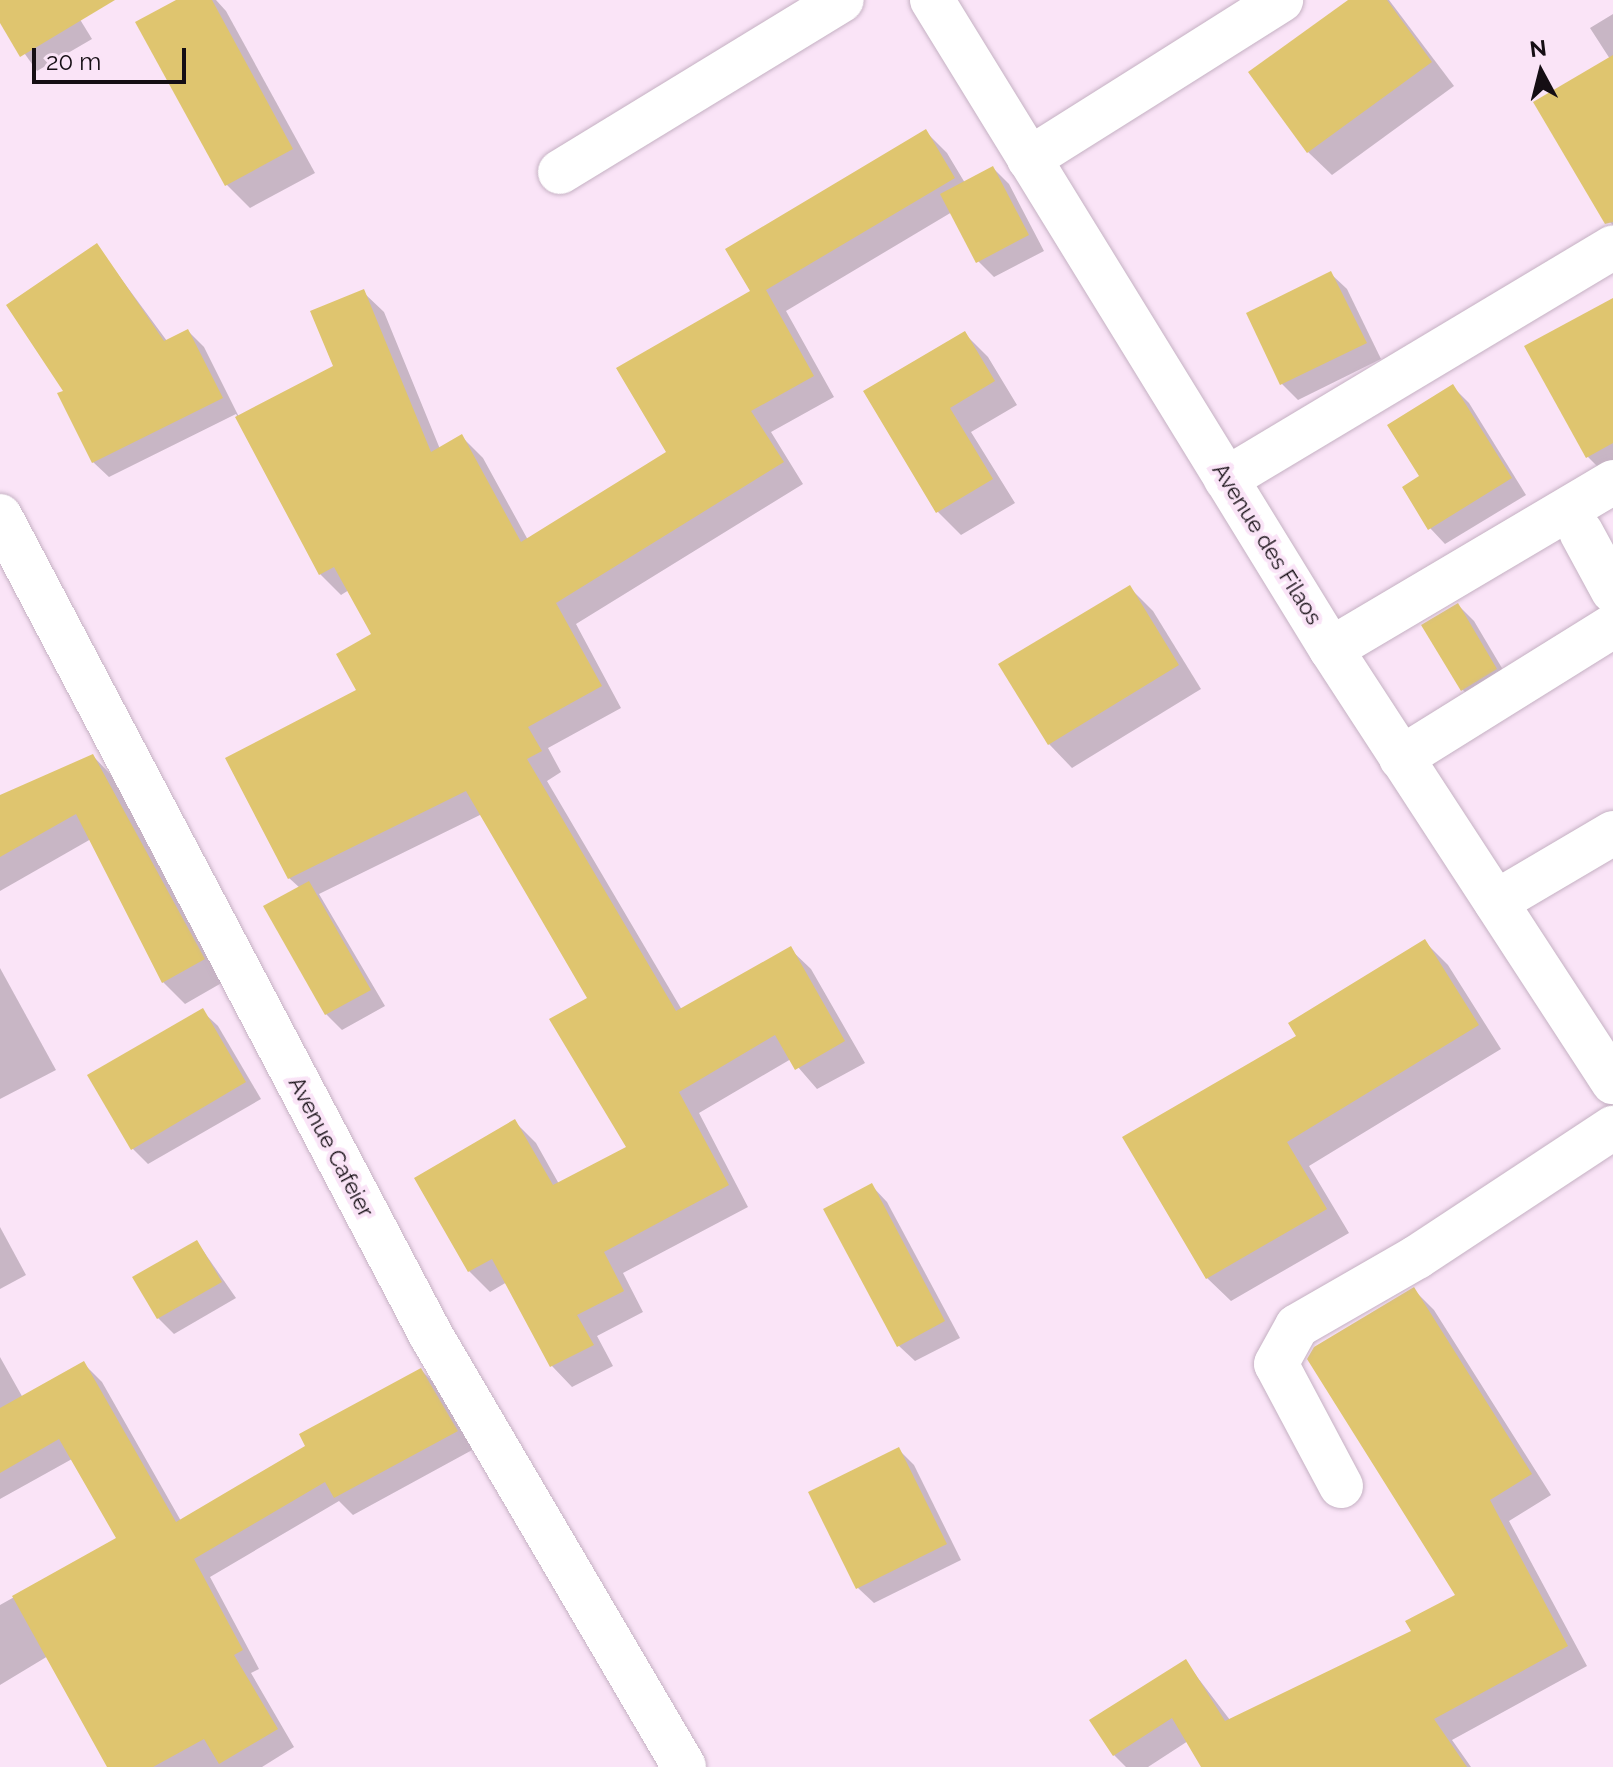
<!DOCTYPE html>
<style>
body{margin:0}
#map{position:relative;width:1613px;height:1767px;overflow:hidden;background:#fae4f7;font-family:Raleway,sans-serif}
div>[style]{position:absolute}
.shadow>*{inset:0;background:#0003}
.building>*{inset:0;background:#dfc56f}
.roads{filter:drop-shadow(0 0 2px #c5b1c3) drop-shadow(0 0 2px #c5b1c3)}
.minor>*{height:44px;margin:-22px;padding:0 22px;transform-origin:22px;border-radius:22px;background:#fff}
span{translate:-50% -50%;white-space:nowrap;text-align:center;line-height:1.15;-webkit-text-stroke:8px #fae4f7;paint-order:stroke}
.street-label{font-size:22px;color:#150e14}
.north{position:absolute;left:1501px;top:32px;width:80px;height:80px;-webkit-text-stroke:6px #fae4f7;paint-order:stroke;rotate:353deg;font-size:22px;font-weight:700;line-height:32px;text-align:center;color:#150e14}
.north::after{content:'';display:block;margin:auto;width:28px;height:36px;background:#150e14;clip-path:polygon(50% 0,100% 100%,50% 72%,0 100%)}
.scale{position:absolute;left:32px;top:48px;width:154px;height:36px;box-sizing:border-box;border:4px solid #150e14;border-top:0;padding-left:10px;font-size:24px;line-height:28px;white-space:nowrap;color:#150e14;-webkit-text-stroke:6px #fae4f7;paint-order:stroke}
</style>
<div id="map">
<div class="shadow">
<div style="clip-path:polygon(0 0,68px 0,92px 39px,37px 71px,0 19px)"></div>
<div style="clip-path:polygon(180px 0,216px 0,226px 11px,315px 173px,250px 208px,226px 184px)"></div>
<div style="clip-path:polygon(1351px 0,1389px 0,1454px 86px,1332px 175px,1308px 152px)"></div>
<div style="clip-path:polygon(1613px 14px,1613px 225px,1600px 212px,1610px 59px,1590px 28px)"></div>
<div style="clip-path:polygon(926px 132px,947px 153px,965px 183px,993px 168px,1009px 184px,1044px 251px,994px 277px,978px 261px,952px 212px,786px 311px,834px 397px,771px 432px,803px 484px,576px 624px,621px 708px,548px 748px,561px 772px,547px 781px,682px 1010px,790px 949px,811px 969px,865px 1063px,817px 1089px,791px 1059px,699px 1113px,748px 1207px,623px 1273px,643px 1312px,597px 1336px,613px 1366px,572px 1387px,552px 1366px,507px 1282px,490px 1292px,469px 1271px,515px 1122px,536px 1143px,559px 1184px,629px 1147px,589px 998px,482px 814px,319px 894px,385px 1006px,342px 1030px,326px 1014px,300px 888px,289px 878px,359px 691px,373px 635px,349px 590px,341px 595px,320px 574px,236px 414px,109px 477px,93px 462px,66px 391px,97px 246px,167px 341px,188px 331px,204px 347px,239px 417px,335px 367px,363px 292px,384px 312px,440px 449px,462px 437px,483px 458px,528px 540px,669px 452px,753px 292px)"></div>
<div style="clip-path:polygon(1331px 274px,1347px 289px,1381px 359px,1298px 400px,1282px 384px,1248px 314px)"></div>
<div style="clip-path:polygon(1613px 300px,1613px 482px,1588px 457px)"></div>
<div style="clip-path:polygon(964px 333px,988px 357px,1017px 405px,971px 432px,1015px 503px,961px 535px,938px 512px,866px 392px)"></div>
<div style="clip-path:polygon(1453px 387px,1469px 403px,1526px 495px,1445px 544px,1430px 528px,1422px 477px)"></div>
<div style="clip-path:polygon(1129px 587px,1153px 611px,1201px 689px,1072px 768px,1049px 744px)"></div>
<div style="clip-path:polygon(1458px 605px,1474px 621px,1512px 685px,1478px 706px,1463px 690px)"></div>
<div style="clip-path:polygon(93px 756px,114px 778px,225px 981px,185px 1004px,163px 982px,91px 839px,0 891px,0 798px)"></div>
<div style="clip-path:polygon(1425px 942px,1448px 965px,1501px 1049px,1309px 1166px,1349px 1233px,1231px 1301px,1207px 1278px,1299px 1037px)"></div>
<div style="clip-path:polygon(0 968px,56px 1070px,0 1099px)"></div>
<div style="clip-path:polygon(202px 1011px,218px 1026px,261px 1099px,148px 1164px,132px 1148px)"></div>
<div style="clip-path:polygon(872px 1186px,887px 1202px,960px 1338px,915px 1361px,899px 1346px)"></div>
<div style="clip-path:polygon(0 1227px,26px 1275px,0 1289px)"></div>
<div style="clip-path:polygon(197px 1242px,236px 1298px,174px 1334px,158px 1318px)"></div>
<div style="clip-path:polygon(1414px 1290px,1434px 1310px,1551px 1495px,1509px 1521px,1587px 1666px,1452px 1740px,1471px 1767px,1203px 1767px,1188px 1741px,1148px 1767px,1126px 1767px,1114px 1755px,1185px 1661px,1230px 1720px,1413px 1632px,1458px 1595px)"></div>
<div style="clip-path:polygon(0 1357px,23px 1398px,84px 1364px,102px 1382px,181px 1521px,308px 1447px,421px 1370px,439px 1388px,474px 1449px,353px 1515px,339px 1501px,210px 1577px,259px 1669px,251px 1673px,294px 1747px,262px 1767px,109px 1767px,48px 1656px,0 1685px,0 1605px,118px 1539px,72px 1459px,0 1499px)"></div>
<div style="clip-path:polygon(898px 1449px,914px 1465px,961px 1560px,874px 1603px,858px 1588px)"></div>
</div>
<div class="building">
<div style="clip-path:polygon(0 0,115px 0,20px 57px,0 23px)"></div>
<div style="clip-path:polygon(176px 0,212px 0,293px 149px,225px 186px,135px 22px)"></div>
<div style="clip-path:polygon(1348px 0,1387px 0,1432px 62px,1307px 153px,1248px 72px)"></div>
<div style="clip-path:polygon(1613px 55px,1613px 222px,1605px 224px,1533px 102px)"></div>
<div style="clip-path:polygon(926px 129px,955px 178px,766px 290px,814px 376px,751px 411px,784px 462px,556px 603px,602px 686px,528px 727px,542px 751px,527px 759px,676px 1011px,791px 946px,845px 1041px,795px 1070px,775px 1035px,679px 1092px,729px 1185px,604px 1252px,624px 1291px,577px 1315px,594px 1345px,550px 1367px,492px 1259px,468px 1272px,414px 1178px,515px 1119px,553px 1185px,626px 1147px,549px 1019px,587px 998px,466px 791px,288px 879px,225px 758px,356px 690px,336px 654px,371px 634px,334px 567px,319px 575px,235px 417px,333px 366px,310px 311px,364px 289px,431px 452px,462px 434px,521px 542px,666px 452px,616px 368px,750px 291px,725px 249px)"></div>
<div style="clip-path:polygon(993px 166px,1029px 235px,976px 263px,940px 194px)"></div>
<div style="clip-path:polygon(97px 243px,164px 341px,188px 329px,223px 398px,92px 463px,57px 393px,63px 391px,6px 305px)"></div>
<div style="clip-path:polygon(1331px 271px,1367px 343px,1280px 385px,1246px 313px)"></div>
<div style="clip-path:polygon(1613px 298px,1613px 443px,1586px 458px,1524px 346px)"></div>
<div style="clip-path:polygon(965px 331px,995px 381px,950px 408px,993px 479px,936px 513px,863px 391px)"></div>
<div style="clip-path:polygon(1453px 384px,1512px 478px,1428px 530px,1402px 487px,1419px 476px,1387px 425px)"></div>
<div style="clip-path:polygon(1130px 585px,1179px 665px,1048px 745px,998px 664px)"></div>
<div style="clip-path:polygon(1458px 603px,1497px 669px,1461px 691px,1421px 625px)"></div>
<div style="clip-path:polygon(93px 754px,205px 959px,162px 983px,76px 814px,0 857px,0 795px)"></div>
<div style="clip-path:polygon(309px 881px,371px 990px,325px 1015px,263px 906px)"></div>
<div style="clip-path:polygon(1425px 939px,1479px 1025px,1287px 1142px,1327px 1209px,1206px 1279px,1122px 1137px,1296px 1036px,1288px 1023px)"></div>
<div style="clip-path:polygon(203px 1008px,246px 1082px,131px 1150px,87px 1075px)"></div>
<div style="clip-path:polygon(872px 1183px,945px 1321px,897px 1347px,823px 1209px)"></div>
<div style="clip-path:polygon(197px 1240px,222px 1282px,157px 1319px,132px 1277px)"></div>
<div style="clip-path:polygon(1414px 1287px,1532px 1474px,1490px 1500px,1568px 1646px,1434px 1719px,1467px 1767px,1201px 1767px,1172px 1718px,1113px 1756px,1089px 1720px,1186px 1659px,1225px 1721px,1411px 1631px,1405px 1621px,1455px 1595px,1307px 1359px,1314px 1347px)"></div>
<div style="clip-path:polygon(84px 1361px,176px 1522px,305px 1446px,299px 1434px,421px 1368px,458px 1431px,334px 1498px,325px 1482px,194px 1559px,243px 1650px,234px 1655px,278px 1729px,219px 1764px,204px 1739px,153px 1767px,107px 1767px,12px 1596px,116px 1538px,59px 1439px,0 1473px,0 1408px)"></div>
<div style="clip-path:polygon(899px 1447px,947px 1544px,856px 1589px,808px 1492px)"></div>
</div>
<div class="roads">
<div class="minor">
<div style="left:932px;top:0;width:762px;rotate:58.42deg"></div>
<div style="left:1331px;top:649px;width:517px;rotate:56.93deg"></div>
<div style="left:1029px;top:159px;width:298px;rotate:-32.2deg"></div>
<div style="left:560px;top:172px;width:330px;rotate:-31.4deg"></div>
<div style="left:1226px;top:479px;width:451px;rotate:-30.9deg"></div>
<div style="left:0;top:516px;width:928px;rotate:62.25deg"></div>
<div style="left:432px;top:1337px;width:498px;rotate:59.6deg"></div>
<div style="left:1581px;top:532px;width:67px;rotate:61.5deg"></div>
<div style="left:1331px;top:649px;width:328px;rotate:-30.6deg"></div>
<div style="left:1401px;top:758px;width:250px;rotate:-31.9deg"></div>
<div style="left:1496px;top:902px;width:136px;rotate:-30.5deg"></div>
<div style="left:1341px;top:1486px;width:138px;rotate:-118deg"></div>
<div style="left:1276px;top:1364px;width:43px;rotate:-61.1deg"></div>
<div style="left:1297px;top:1326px;width:138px;rotate:-29.9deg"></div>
<div style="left:1417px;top:1257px;width:235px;rotate:-33.4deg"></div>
</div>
</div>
<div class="street-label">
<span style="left:1267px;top:544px;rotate:58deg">Avenue des Filaos</span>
<span style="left:331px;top:1147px;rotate:62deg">Avenue Cafeier</span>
</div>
<div class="north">N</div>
<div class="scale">20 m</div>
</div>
